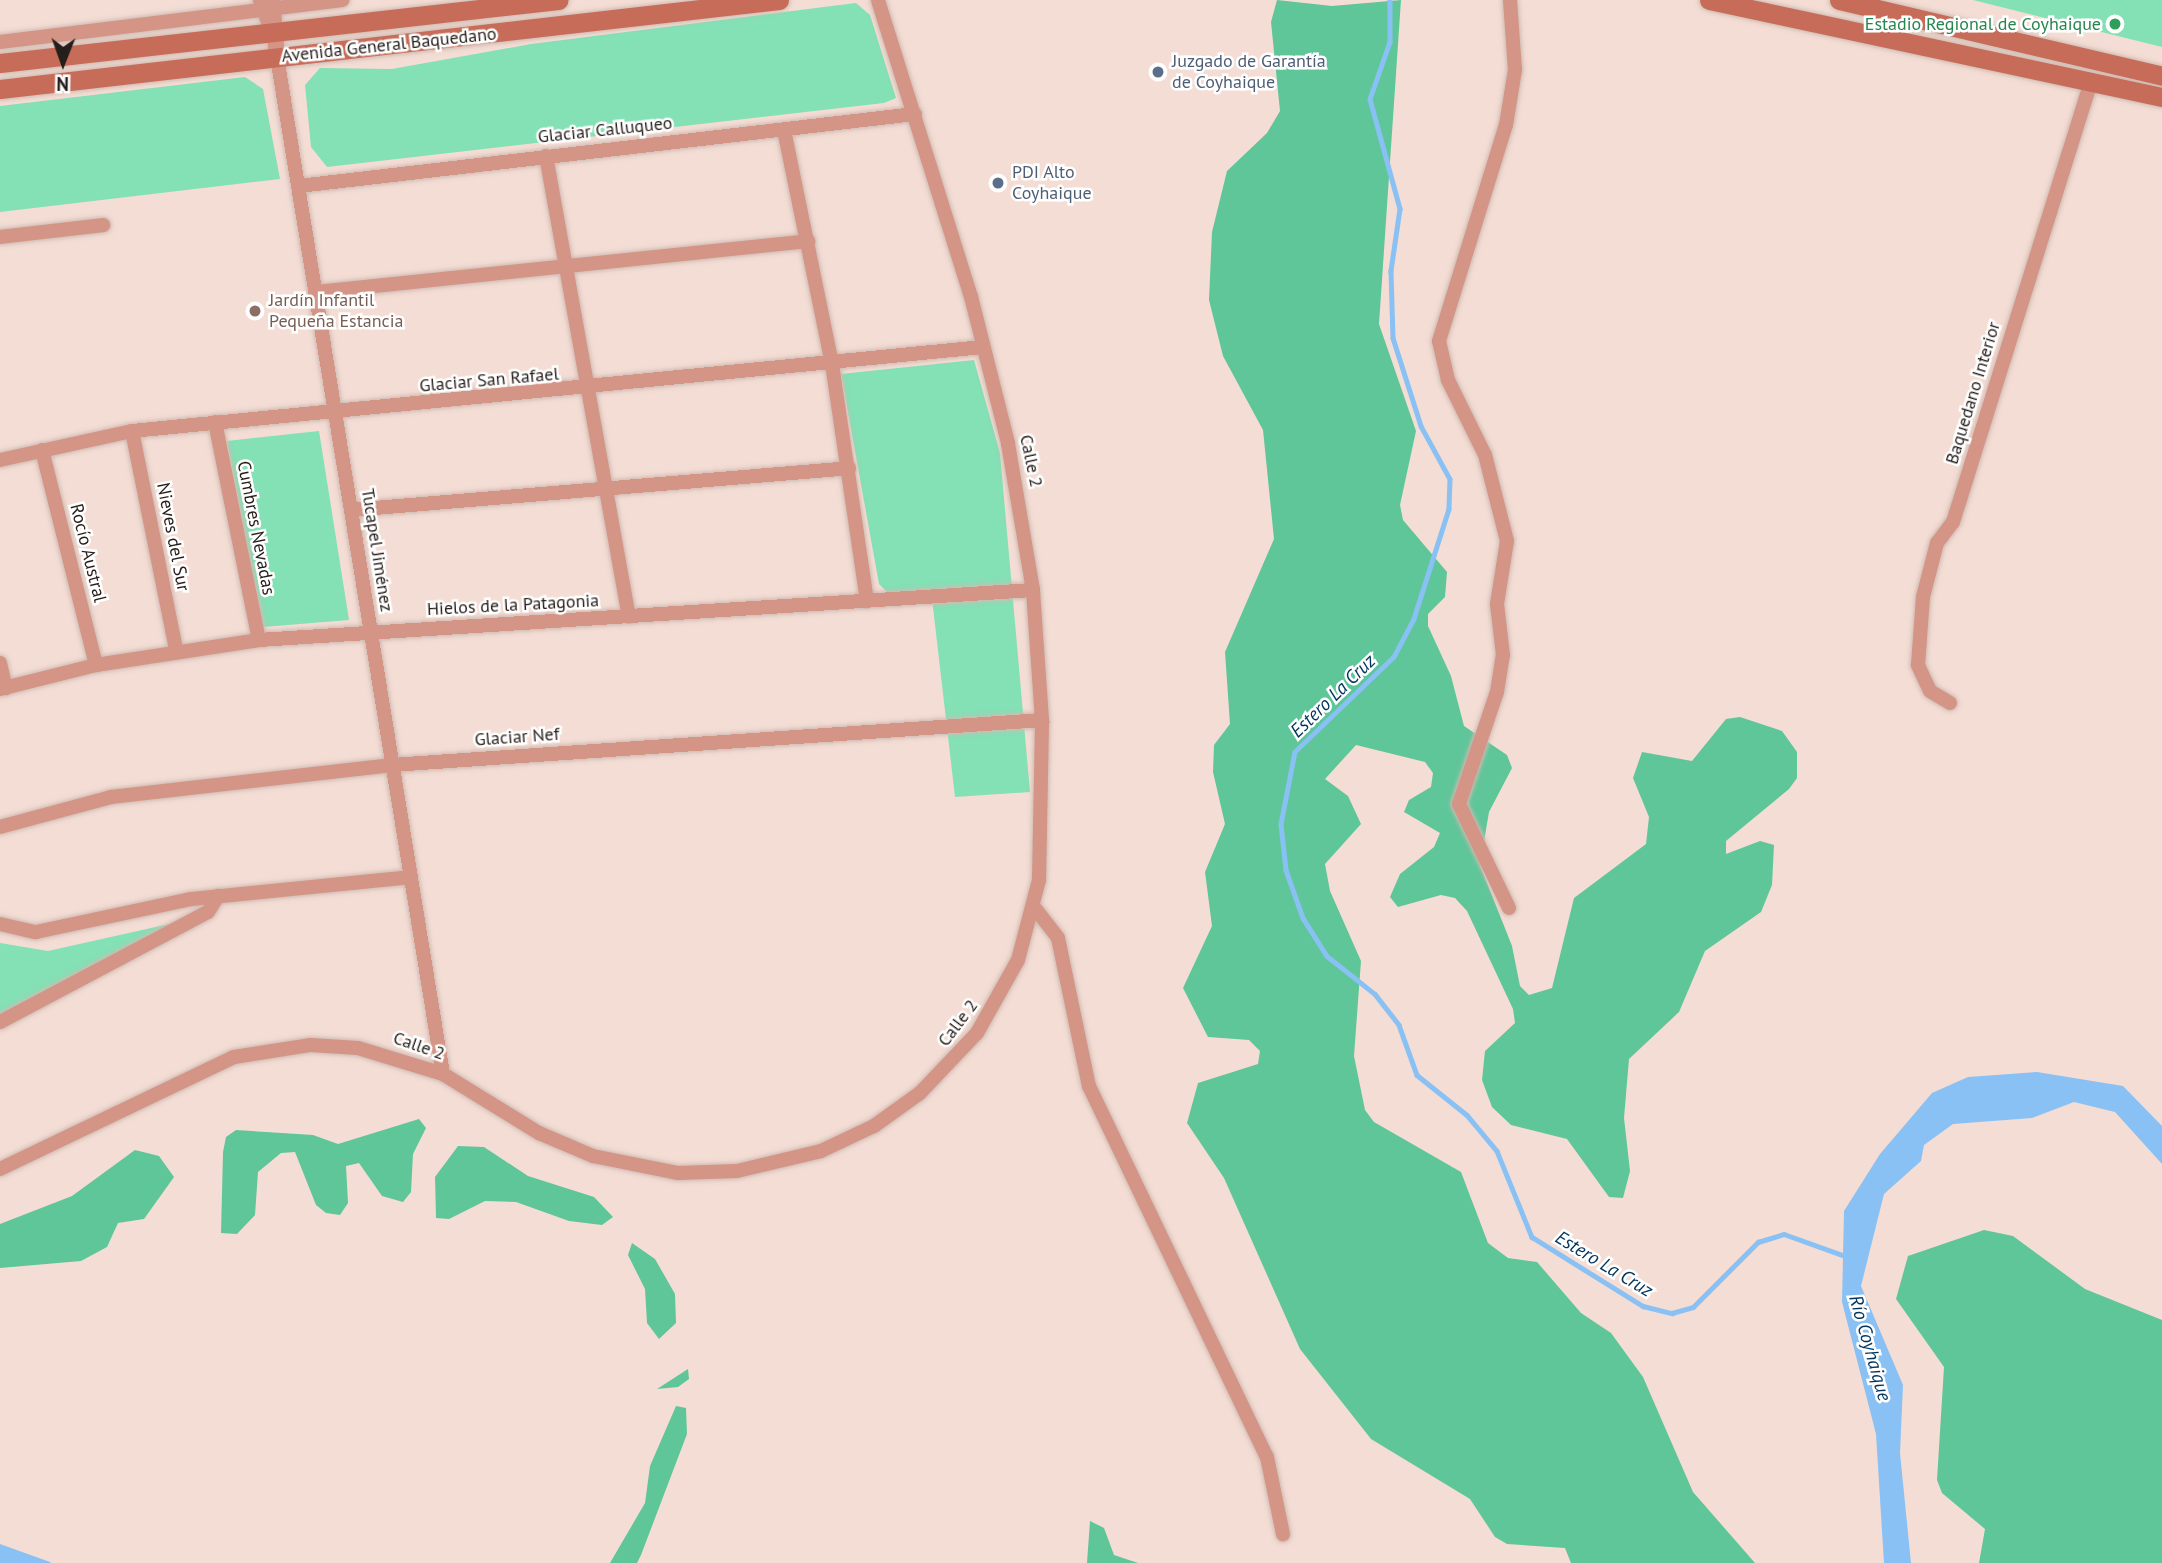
<!DOCTYPE html>
<meta charset="utf-8">
<style>
body{margin:0}
#map{position:relative;width:2162px;height:1563px;overflow:hidden;background:#f4ddd4;font-family:"PT Sans",sans-serif}
div>[style]{position:absolute}
.green>*{inset:0;background:#84e0b5}
.forest>*{inset:0;background:#5fc699}
.water>*{inset:0;background:#89c1f4}
.stream>*{height:4.5px;margin:-2.25px;padding:0 2.25px;transform-origin:2.25px;border-radius:2.25px;background:#89c1f4}
.roads{filter:drop-shadow(0 0 2px #cfbbb3) drop-shadow(0 0 2px #cfbbb3)}
.minor>*{height:14px;margin:-7px;padding:0 7px;transform-origin:7px;border-radius:7px;background:#d49486}
.tertiary>*{height:16px;margin:-8px;padding:0 8px;transform-origin:8px;border-radius:8px;background:#d49486}
.secondary>*{height:19px;margin:-9.5px;padding:0 9.5px;transform-origin:9.5px;border-radius:9.5px;background:#c76c58}
.dots>*{width:19px;height:19px;translate:-50% -50%;box-sizing:border-box;border:4px solid #fff;border-radius:50%}
span{translate:-50% -50%;white-space:nowrap;text-align:center;line-height:1.15;-webkit-text-stroke:5px #fff;paint-order:stroke}
.leisure-label{font-size:18px;color:#27864d}
.right{translate:-100% -50%;text-align:right}
.street-label{font-size:18px;color:#261e1b}
.service-label{font-size:18px;color:#4e5e75}
.left{translate:0 -50%;text-align:left}
.education-label{font-size:18px;color:#785e54}
.water-label{font-size:19px;color:#00365e;font-style:italic}
.north{position:absolute;left:28px;top:28px;width:70px;height:70px;-webkit-text-stroke:5px #fff;paint-order:stroke;rotate:181deg;font-size:19px;font-weight:700;line-height:28px;text-align:center;color:#261e1b}
.north::after{content:'';display:block;margin:auto;width:24px;height:32px;background:#261e1b;clip-path:polygon(50% 0,100% 100%,50% 72%,0 100%)}
</style>
<div id="map">
<div class="green">
<div style="clip-path:polygon(1973px 0,2162px 0,2162px 47px)"></div>
<div style="clip-path:polygon(856px 3px,870px 15px,896px 98px,884px 103px,327px 167px,311px 147px,305px 85px,320px 68px,392px 69px,531px 44px)"></div>
<div style="clip-path:polygon(245px 77px,263px 89px,280px 179px,0 212px,0 106px)"></div>
<div style="clip-path:polygon(974px 360px,1000px 453px,1030px 792px,955px 797px,931px 590px,888px 593px,879px 584px,841px 374px)"></div>
<div style="clip-path:polygon(319px 431px,349px 620px,263px 627px,227px 441px)"></div>
<div style="clip-path:polygon(178px 922px,0 1020px,0 943px,48px 951px)"></div>
</div>
<div class="forest">
<div style="clip-path:polygon(1277px 0,1332px 6px,1401px 0,1379px 324px,1416px 431px,1400px 505px,1403px 520px,1447px 572px,1445px 597px,1428px 614px,1428px 626px,1451px 676px,1464px 726px,1507px 755px,1512px 768px,1489px 812px,1480px 865px,1512px 946px,1520px 986px,1529px 995px,1552px 988px,1574px 898px,1646px 844px,1649px 817px,1633px 778px,1642px 752px,1692px 761px,1726px 719px,1740px 717px,1782px 731px,1797px 752px,1797px 778px,1789px 789px,1726px 841px,1726px 854px,1760px 841px,1774px 845px,1772px 885px,1761px 912px,1705px 951px,1679px 1012px,1629px 1059px,1624px 1118px,1630px 1171px,1623px 1198px,1609px 1197px,1567px 1139px,1511px 1125px,1492px 1107px,1482px 1080px,1485px 1051px,1515px 1023px,1513px 1009px,1467px 911px,1455px 898px,1441px 895px,1398px 907px,1390px 897px,1400px 874px,1434px 847px,1440px 833px,1404px 812px,1409px 800px,1431px 787px,1433px 773px,1425px 762px,1356px 745px,1325px 779px,1348px 796px,1361px 824px,1325px 864px,1330px 891px,1361px 961px,1354px 1056px,1365px 1110px,1374px 1122px,1461px 1172px,1488px 1243px,1508px 1258px,1537px 1262px,1581px 1313px,1611px 1333px,1643px 1377px,1693px 1492px,1755px 1563px,1571px 1563px,1565px 1548px,1507px 1544px,1495px 1537px,1470px 1499px,1371px 1439px,1300px 1349px,1224px 1178px,1187px 1123px,1198px 1083px,1258px 1064px,1260px 1051px,1249px 1040px,1208px 1037px,1183px 988px,1212px 926px,1205px 872px,1225px 824px,1213px 772px,1214px 745px,1230px 724px,1225px 652px,1274px 539px,1263px 430px,1223px 356px,1209px 300px,1212px 232px,1227px 171px,1267px 133px,1280px 111px,1271px 22px)"></div>
<div style="clip-path:polygon(419px 1119px,426px 1128px,413px 1154px,411px 1192px,403px 1202px,382px 1196px,359px 1163px,346px 1166px,348px 1203px,340px 1215px,326px 1213px,316px 1205px,295px 1152px,281px 1153px,258px 1172px,255px 1215px,237px 1234px,221px 1233px,223px 1152px,226px 1137px,236px 1130px,313px 1135px,338px 1144px)"></div>
<div style="clip-path:polygon(458px 1146px,484px 1147px,528px 1176px,594px 1197px,613px 1217px,602px 1225px,569px 1221px,516px 1202px,485px 1201px,449px 1219px,436px 1218px,435px 1177px)"></div>
<div style="clip-path:polygon(135px 1150px,159px 1156px,174px 1177px,144px 1219px,118px 1223px,107px 1247px,81px 1261px,0 1268px,0 1224px,72px 1196px)"></div>
<div style="clip-path:polygon(1984px 1230px,2013px 1236px,2085px 1289px,2162px 1320px,2162px 1563px,1979px 1563px,1985px 1529px,1942px 1493px,1937px 1480px,1944px 1367px,1896px 1299px,1908px 1256px)"></div>
<div style="clip-path:polygon(632px 1243px,655px 1259px,675px 1294px,676px 1323px,659px 1339px,647px 1323px,645px 1289px,628px 1255px)"></div>
<div style="clip-path:polygon(688px 1369px,689px 1379px,678px 1387px,657px 1389px)"></div>
<div style="clip-path:polygon(676px 1406px,686px 1408px,687px 1434px,641px 1555px,637px 1563px,610px 1563px,645px 1503px,650px 1466px)"></div>
<div style="clip-path:polygon(1090px 1521px,1104px 1528px,1114px 1555px,1138px 1563px,1087px 1563px)"></div>
</div>
<div class="water">
<div style="clip-path:polygon(2037px 1072px,2123px 1086px,2162px 1126px,2162px 1164px,2115px 1112px,2074px 1102px,2032px 1118px,1953px 1124px,1924px 1145px,1921px 1161px,1884px 1194px,1861px 1286px,1903px 1385px,1900px 1453px,1911px 1563px,1884px 1563px,1876px 1434px,1842px 1302px,1844px 1211px,1880px 1154px,1932px 1093px,1968px 1077px)"></div>
<div style="clip-path:polygon(0 1544px,50px 1562px,51px 1563px,0 1563px)"></div>
</div>
<div class="stream">
<div style="left:1390px;top:0;width:42px;rotate:90deg"></div>
<div style="left:1390px;top:42px;width:60px;rotate:109.3deg"></div>
<div style="left:1370px;top:99px;width:114px;rotate:74.7deg"></div>
<div style="left:1400px;top:209px;width:63px;rotate:98.3deg"></div>
<div style="left:1391px;top:271px;width:67px;rotate:88.3deg"></div>
<div style="left:1393px;top:338px;width:92px;rotate:72.3deg"></div>
<div style="left:1421px;top:426px;width:60px;rotate:61.3deg"></div>
<div style="left:1450px;top:479px;width:30px;rotate:92deg"></div>
<div style="left:1449px;top:509px;width:115px;rotate:107.7deg"></div>
<div style="left:1414px;top:619px;width:43px;rotate:117.8deg"></div>
<div style="left:1394px;top:657px;width:137px;rotate:136.2deg"></div>
<div style="left:1295px;top:752px;width:73px;rotate:101deg"></div>
<div style="left:1281px;top:824px;width:46px;rotate:83.8deg"></div>
<div style="left:1286px;top:870px;width:51px;rotate:70.5deg"></div>
<div style="left:1303px;top:918px;width:45px;rotate:57.7deg"></div>
<div style="left:1327px;top:956px;width:61px;rotate:38.4deg"></div>
<div style="left:1375px;top:994px;width:39px;rotate:52deg"></div>
<div style="left:1399px;top:1025px;width:53px;rotate:70.2deg"></div>
<div style="left:1417px;top:1075px;width:64px;rotate:38.7deg"></div>
<div style="left:1467px;top:1115px;width:47px;rotate:50.2deg"></div>
<div style="left:1497px;top:1151px;width:93px;rotate:67.9deg"></div>
<div style="left:1532px;top:1237px;width:131px;rotate:31.9deg"></div>
<div style="left:1643px;top:1306px;width:30px;rotate:14deg"></div>
<div style="left:1672px;top:1313px;width:22px;rotate:-16deg"></div>
<div style="left:1693px;top:1307px;width:92px;rotate:-45deg"></div>
<div style="left:1758px;top:1242px;width:27px;rotate:-17deg"></div>
<div style="left:1784px;top:1234px;width:65px;rotate:19.8deg"></div>
</div>
<div class="roads">
<div class="minor">
<div style="left:0;top:42px;width:345px;rotate:-7deg"></div>
<div style="left:277px;top:57px;width:1030px;rotate:80.73deg"></div>
<div style="left:784px;top:130px;width:239px;rotate:78.4deg"></div>
<div style="left:832px;top:364px;width:240px;rotate:81.6deg"></div>
<div style="left:546px;top:156px;width:468px;rotate:79.8deg"></div>
<div style="left:299px;top:186px;width:620px;rotate:-6.67deg"></div>
<div style="left:0;top:237px;width:104px;rotate:-6.6deg"></div>
<div style="left:316px;top:292px;width:495px;rotate:-5.9deg"></div>
<div style="left:215px;top:422px;width:222px;rotate:78.6deg"></div>
<div style="left:132px;top:431px;width:223px;rotate:78.6deg"></div>
<div style="left:42px;top:450px;width:222px;rotate:75.9deg"></div>
<div style="left:0;top:460px;width:135px;rotate:-12.4deg"></div>
<div style="left:132px;top:431px;width:855px;rotate:-5.64deg"></div>
<div style="left:351px;top:510px;width:500px;rotate:-4.8deg"></div>
<div style="left:0;top:663px;width:26px;rotate:77deg"></div>
<div style="left:0;top:689px;width:99px;rotate:-14deg"></div>
<div style="left:96px;top:665px;width:165px;rotate:-8.7deg"></div>
<div style="left:259px;top:640px;width:776px;rotate:-3.7deg"></div>
<div style="left:1950px;top:703px;width:23px;rotate:-149deg"></div>
<div style="left:1930px;top:691px;width:29px;rotate:-115deg"></div>
<div style="left:1918px;top:665px;width:68px;rotate:-85.8deg"></div>
<div style="left:1923px;top:597px;width:56px;rotate:-75.5deg"></div>
<div style="left:1937px;top:543px;width:26px;rotate:-53deg"></div>
<div style="left:1953px;top:522px;width:461px;rotate:-72.6deg"></div>
<div style="left:0;top:827px;width:115px;rotate:-15.1deg"></div>
<div style="left:111px;top:797px;width:283px;rotate:-6.5deg"></div>
<div style="left:392px;top:765px;width:652px;rotate:-3.96deg"></div>
<div style="left:1034px;top:907px;width:39px;rotate:52deg"></div>
<div style="left:1058px;top:938px;width:151px;rotate:78.2deg"></div>
<div style="left:1089px;top:1086px;width:411px;rotate:64.4deg"></div>
<div style="left:1267px;top:1457px;width:79px;rotate:78.3deg"></div>
<div style="left:1509px;top:908px;width:115px;rotate:-115.7deg"></div>
<div style="left:1459px;top:804px;width:118px;rotate:-71.3deg"></div>
<div style="left:1497px;top:692px;width:37px;rotate:-81deg"></div>
<div style="left:1503px;top:655px;width:51px;rotate:-96.7deg"></div>
<div style="left:1497px;top:604px;width:64px;rotate:-81deg"></div>
<div style="left:1507px;top:541px;width:89px;rotate:-104.3deg"></div>
<div style="left:1485px;top:455px;width:84px;rotate:-116.3deg"></div>
<div style="left:1448px;top:380px;width:40px;rotate:-103deg"></div>
<div style="left:1439px;top:341px;width:226px;rotate:-72.8deg"></div>
<div style="left:1506px;top:125px;width:56px;rotate:-80.7deg"></div>
<div style="left:1515px;top:70px;width:70px;rotate:-94.1deg"></div>
<div style="left:0;top:924px;width:37px;rotate:13deg"></div>
<div style="left:36px;top:932px;width:158px;rotate:-12deg"></div>
<div style="left:191px;top:899px;width:220px;rotate:-5.7deg"></div>
<div style="left:0;top:1022px;width:235px;rotate:-27.9deg"></div>
<div style="left:208px;top:912px;width:19px;rotate:-58deg"></div>
<div style="left:0;top:1169px;width:259px;rotate:-25.6deg"></div>
<div style="left:234px;top:1057px;width:78px;rotate:-8.9deg"></div>
<div style="left:311px;top:1045px;width:47px;rotate:3.7deg"></div>
<div style="left:358px;top:1048px;width:89px;rotate:17deg"></div>
<div style="left:443px;top:1074px;width:113px;rotate:31.6deg"></div>
<div style="left:539px;top:1133px;width:59px;rotate:23.1deg"></div>
<div style="left:593px;top:1156px;width:87px;rotate:11.3deg"></div>
<div style="left:678px;top:1173px;width:59px;rotate:-1.9deg"></div>
<div style="left:737px;top:1171px;width:86px;rotate:-13.4deg"></div>
<div style="left:821px;top:1151px;width:59px;rotate:-25.3deg"></div>
<div style="left:874px;top:1126px;width:57px;rotate:-35.7deg"></div>
<div style="left:920px;top:1093px;width:83px;rotate:-46.5deg"></div>
<div style="left:977px;top:1033px;width:84px;rotate:-60.7deg"></div>
<div style="left:1018px;top:960px;width:83px;rotate:-75.3deg"></div>
<div style="left:1039px;top:880px;width:160px;rotate:-88.9deg"></div>
<div style="left:1042px;top:720px;width:130px;rotate:-94deg"></div>
<div style="left:1033px;top:590px;width:149px;rotate:-99.7deg"></div>
<div style="left:1008px;top:443px;width:151px;rotate:-104.2deg"></div>
<div style="left:971px;top:297px;width:311px;rotate:-107.4deg"></div>
</div>
<div class="tertiary">
<div style="left:261px;top:0;width:29px;rotate:70deg"></div>
<div style="left:272px;top:0;width:57px;rotate:85deg"></div>
</div>
<div class="secondary">
<div style="left:1709px;top:0;width:463px;rotate:12.1deg"></div>
<div style="left:1839px;top:0;width:332px;rotate:13.2deg"></div>
<div style="left:0;top:63px;width:562px;rotate:-6.44deg"></div>
<div style="left:0;top:89px;width:784px;rotate:-6.52deg"></div>
</div>
</div>
<div class="dots">
<div style="left:2115px;top:24px;background:#2e9e5b"></div>
<div style="left:1158px;top:72px;background:#5c6f8a"></div>
<div style="left:998px;top:183px;background:#5c6f8a"></div>
<div style="left:255px;top:311px;background:#8d6e63"></div>
</div>
<div class="leisure-label">
<span class="right" style="left:2101px;top:24px">Estadio Regional de Coyhaique</span>
</div>
<div class="street-label">
<span style="left:389px;top:45px;rotate:-6deg">Avenida General Baquedano</span>
<span style="left:605px;top:130px;rotate:-6deg">Glaciar Calluqueo</span>
<span style="left:489px;top:380px;rotate:-5deg">Glaciar San Rafael</span>
<span style="left:1973px;top:393px;rotate:-73deg">Baquedano Interior</span>
<span style="left:1031px;top:461px;rotate:78deg">Calle 2</span>
<span style="left:256px;top:528px;rotate:79deg">Cumbres Nevadas</span>
<span style="left:173px;top:537px;rotate:79deg">Nieves del Sur</span>
<span style="left:377px;top:550px;rotate:81deg">Tucapel Jiménez</span>
<span style="left:88px;top:553px;rotate:76deg">Rocío Austral</span>
<span style="left:513px;top:605px;rotate:-3deg">Hielos de la Patagonia</span>
<span style="left:517px;top:737px;rotate:-4deg">Glaciar Nef</span>
<span style="left:958px;top:1023px;rotate:-53deg">Calle 2</span>
<span style="left:419px;top:1046px;rotate:19deg">Calle 2</span>
</div>
<div class="service-label">
<span class="left" style="left:1172px;top:72px">Juzgado de Garantía<br>de Coyhaique</span>
<span class="left" style="left:1012px;top:183px">PDI Alto<br>Coyhaique</span>
</div>
<div class="education-label">
<span class="left" style="left:269px;top:311px">Jardín Infantil<br>Pequeña Estancia</span>
</div>
<div class="water-label">
<span style="left:1333px;top:696px;rotate:-44deg">Estero La Cruz</span>
<span style="left:1604px;top:1264px;rotate:31deg">Estero La Cruz</span>
<span style="left:1870px;top:1348px;rotate:74deg">Río Coyhaique</span>
</div>
<div class="north">N</div>
</div>
